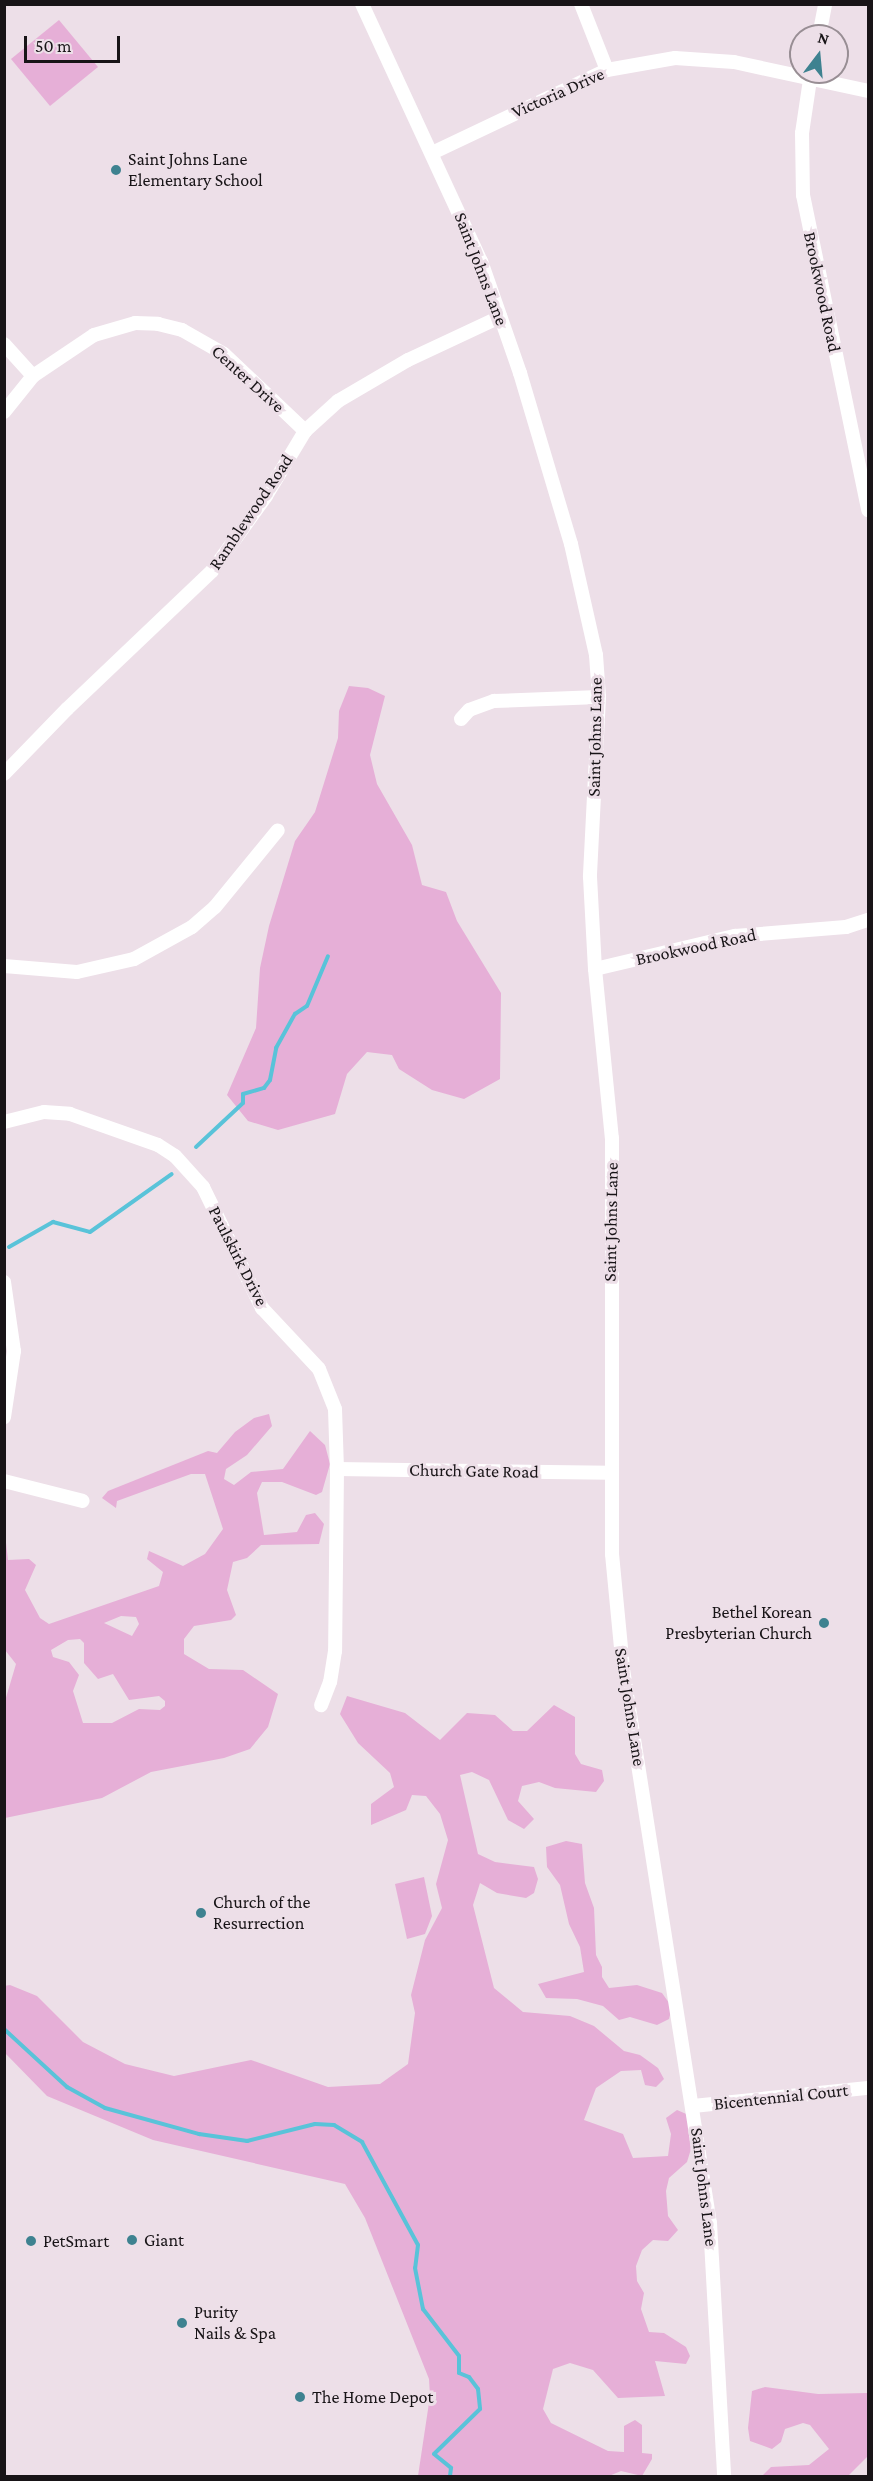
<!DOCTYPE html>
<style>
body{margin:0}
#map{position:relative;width:873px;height:2481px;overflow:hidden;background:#eddfe8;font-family:"Crimson Pro",serif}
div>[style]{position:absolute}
.green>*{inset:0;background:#e6afd7}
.stream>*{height:4px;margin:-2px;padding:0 2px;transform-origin:2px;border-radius:2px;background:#59c3d9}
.minor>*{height:14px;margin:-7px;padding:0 7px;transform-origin:7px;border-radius:7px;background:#fff}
.dots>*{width:16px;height:16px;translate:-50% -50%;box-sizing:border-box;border:3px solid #eddfe8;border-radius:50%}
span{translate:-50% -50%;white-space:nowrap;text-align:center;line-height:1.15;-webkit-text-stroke:6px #eddfe8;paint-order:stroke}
.street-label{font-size:18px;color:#181417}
.poi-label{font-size:18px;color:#181417}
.left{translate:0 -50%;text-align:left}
.right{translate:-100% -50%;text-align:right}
.frame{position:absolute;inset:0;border:6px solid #181417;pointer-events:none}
.north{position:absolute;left:789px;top:24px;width:60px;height:60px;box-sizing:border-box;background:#eddfe8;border:2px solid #988e94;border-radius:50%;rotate:16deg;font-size:16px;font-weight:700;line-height:24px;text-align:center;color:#181417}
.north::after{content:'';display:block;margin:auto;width:21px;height:27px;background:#3e8290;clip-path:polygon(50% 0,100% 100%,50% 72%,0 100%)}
.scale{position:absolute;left:24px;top:36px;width:96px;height:27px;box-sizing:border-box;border:3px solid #181417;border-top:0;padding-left:8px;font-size:18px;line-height:21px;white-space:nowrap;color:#181417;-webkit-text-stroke:4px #eddfe8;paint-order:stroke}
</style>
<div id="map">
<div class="green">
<div style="clip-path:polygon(59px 20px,98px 67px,50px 106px,11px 59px)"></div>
<div style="clip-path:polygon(349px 686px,368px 688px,385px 696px,370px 755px,377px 784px,412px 845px,422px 885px,446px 892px,457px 921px,501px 993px,500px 1079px,464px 1099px,432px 1090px,399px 1069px,392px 1055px,367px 1052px,347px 1074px,335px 1114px,278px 1130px,248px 1121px,227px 1095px,256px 1028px,260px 968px,269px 926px,295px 841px,315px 812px,338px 738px,339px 711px)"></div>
<div style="clip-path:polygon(evenodd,269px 1414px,272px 1426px,247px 1455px,226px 1469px,224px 1479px,234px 1485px,251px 1472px,283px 1469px,310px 1431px,325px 1445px,330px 1464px,322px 1492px,316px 1495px,282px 1482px,262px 1482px,257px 1493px,264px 1535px,297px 1532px,306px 1515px,315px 1513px,324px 1524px,319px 1544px,261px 1545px,247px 1558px,233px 1562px,227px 1590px,236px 1615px,231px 1620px,194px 1626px,184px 1639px,184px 1654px,209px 1669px,243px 1670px,278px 1694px,268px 1727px,250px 1749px,224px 1758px,151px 1772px,102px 1798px,5px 1818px,5px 1701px,16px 1664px,5px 1650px,5px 1534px,8px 1560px,29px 1559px,36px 1565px,25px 1590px,40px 1618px,49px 1624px,159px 1586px,163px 1572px,147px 1559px,149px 1551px,183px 1566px,205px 1554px,223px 1529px,205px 1474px,191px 1474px,117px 1501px,116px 1508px,102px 1498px,108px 1491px,208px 1451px,217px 1453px,235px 1432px,254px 1418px,269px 1414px,121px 1616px,136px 1617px,139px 1624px,132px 1636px,104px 1623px,121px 1616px,269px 1414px,80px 1639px,84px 1643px,84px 1663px,98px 1679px,113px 1674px,129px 1700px,159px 1696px,165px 1701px,165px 1706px,160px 1710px,139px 1709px,112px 1723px,83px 1723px,73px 1691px,79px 1675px,69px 1662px,53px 1657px,51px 1650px,68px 1640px,80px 1639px)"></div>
<div style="clip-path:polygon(347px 1696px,405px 1713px,440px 1740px,467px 1713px,495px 1715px,513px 1731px,527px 1731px,554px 1705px,575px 1717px,575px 1754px,581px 1764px,602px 1770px,604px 1781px,596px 1792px,555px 1788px,539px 1782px,522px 1786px,518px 1801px,534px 1819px,524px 1829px,508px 1820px,489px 1780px,472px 1772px,460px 1775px,478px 1854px,495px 1862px,534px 1867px,538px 1879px,534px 1893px,526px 1898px,497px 1893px,480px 1883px,473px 1905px,494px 1988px,523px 2012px,570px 2016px,594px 2026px,624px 2051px,640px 2055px,658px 2068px,664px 2079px,656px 2087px,645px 2085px,641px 2070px,621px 2071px,596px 2088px,584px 2120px,623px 2134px,633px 2158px,668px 2156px,671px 2134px,666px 2118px,677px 2110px,691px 2116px,691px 2149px,687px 2162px,669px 2178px,666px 2191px,668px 2216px,678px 2230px,668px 2241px,653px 2240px,642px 2250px,636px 2266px,637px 2281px,644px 2293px,641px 2309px,649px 2332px,664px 2333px,686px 2347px,690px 2356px,686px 2364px,655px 2361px,665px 2396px,618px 2398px,593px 2370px,570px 2363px,553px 2369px,543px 2409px,551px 2423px,608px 2451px,624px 2452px,624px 2426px,635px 2420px,642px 2425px,642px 2453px,652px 2454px,652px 2459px,642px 2476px,621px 2471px,609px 2476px,418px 2476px,430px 2396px,429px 2379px,365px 2218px,345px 2184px,153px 2140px,47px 2096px,5px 2053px,4px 1986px,10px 1985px,37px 1996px,83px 2042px,125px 2064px,174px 2076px,251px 2060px,328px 2087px,380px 2084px,408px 2064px,415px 2013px,411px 1995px,425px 1940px,442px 1908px,436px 1884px,448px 1840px,440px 1814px,426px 1796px,412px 1795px,406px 1810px,371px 1825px,371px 1804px,394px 1787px,390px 1773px,358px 1743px,340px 1714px)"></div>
<div style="clip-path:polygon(566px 1841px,582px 1844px,585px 1883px,594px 1908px,596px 1955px,602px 1967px,602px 1977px,609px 1988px,637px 1985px,662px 1993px,672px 2007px,669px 2019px,657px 2025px,630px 2017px,619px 2020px,603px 2006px,577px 1999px,546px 1998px,538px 1984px,584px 1972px,580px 1947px,569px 1924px,560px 1885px,547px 1867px,546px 1847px)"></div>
<div style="clip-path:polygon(424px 1877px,432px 1916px,425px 1934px,407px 1939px,395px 1884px)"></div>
<div style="clip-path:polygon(765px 2387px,818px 2394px,868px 2393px,868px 2456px,848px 2476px,762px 2476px,771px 2467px,809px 2465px,829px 2449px,810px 2425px,803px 2423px,785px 2429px,781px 2442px,772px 2449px,750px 2441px,748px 2428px,752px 2391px)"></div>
</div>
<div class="stream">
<div style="left:196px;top:1147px;width:64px;rotate:-43.1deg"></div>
<div style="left:243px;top:1103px;width:9px;rotate:-90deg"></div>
<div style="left:243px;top:1094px;width:22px;rotate:-16deg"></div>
<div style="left:264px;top:1088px;width:10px;rotate:-53deg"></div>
<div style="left:270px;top:1080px;width:33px;rotate:-79deg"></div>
<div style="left:276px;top:1048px;width:39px;rotate:-61deg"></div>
<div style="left:295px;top:1014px;width:14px;rotate:-34deg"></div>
<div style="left:307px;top:1006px;width:54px;rotate:-67.2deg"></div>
<div style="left:9px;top:1247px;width:51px;rotate:-29.6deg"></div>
<div style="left:53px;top:1222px;width:38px;rotate:15deg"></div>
<div style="left:90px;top:1232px;width:100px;rotate:-35.3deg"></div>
<div style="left:4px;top:2029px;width:86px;rotate:42.6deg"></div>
<div style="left:67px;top:2087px;width:43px;rotate:28.9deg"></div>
<div style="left:105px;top:2108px;width:98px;rotate:15.5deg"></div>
<div style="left:199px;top:2134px;width:49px;rotate:8.3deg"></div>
<div style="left:247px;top:2141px;width:70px;rotate:-14deg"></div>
<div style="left:315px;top:2124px;width:19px;rotate:3deg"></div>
<div style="left:334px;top:2125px;width:33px;rotate:31deg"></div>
<div style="left:362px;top:2142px;width:117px;rotate:61.5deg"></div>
<div style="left:418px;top:2245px;width:23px;rotate:97deg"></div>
<div style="left:415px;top:2268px;width:42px;rotate:79deg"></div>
<div style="left:423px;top:2309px;width:59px;rotate:52.5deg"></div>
<div style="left:459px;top:2356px;width:17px;rotate:90deg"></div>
<div style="left:459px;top:2373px;width:11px;rotate:22deg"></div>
<div style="left:469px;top:2377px;width:15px;rotate:53deg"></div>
<div style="left:478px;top:2389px;width:20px;rotate:84deg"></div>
<div style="left:480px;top:2409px;width:64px;rotate:135.6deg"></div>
<div style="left:434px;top:2454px;width:22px;rotate:39deg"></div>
<div style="left:451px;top:2468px;width:8px;rotate:97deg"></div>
</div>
<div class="minor">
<div style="left:362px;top:4px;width:283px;rotate:65.2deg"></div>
<div style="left:481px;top:261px;width:119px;rotate:70.8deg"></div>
<div style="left:520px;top:373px;width:178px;rotate:73.4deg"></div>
<div style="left:571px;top:544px;width:114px;rotate:77.3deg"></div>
<div style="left:596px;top:655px;width:42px;rotate:85.9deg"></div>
<div style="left:599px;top:697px;width:180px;rotate:92.9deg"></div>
<div style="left:590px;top:877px;width:92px;rotate:86.9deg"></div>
<div style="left:595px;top:969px;width:170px;rotate:84.3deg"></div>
<div style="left:612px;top:1138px;width:416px;rotate:90deg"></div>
<div style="left:612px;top:1554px;width:116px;rotate:84.5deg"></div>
<div style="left:623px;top:1669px;width:561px;rotate:81.08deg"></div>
<div style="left:710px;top:2223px;width:253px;rotate:86.8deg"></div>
<div style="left:581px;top:4px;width:71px;rotate:68.5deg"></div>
<div style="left:819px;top:36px;width:33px;rotate:-79deg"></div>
<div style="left:811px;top:73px;width:61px;rotate:98.5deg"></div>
<div style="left:802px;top:133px;width:62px;rotate:89.1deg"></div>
<div style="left:803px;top:195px;width:322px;rotate:78.3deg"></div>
<div style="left:432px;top:153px;width:194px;rotate:-25.4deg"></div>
<div style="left:607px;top:70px;width:69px;rotate:-10deg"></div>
<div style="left:675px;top:58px;width:59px;rotate:3.9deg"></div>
<div style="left:734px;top:62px;width:137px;rotate:12.2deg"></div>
<div style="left:4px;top:344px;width:43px;rotate:47.8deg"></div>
<div style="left:4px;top:412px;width:46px;rotate:-51.1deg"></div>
<div style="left:33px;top:376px;width:73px;rotate:-33.9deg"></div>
<div style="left:94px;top:335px;width:43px;rotate:-16.3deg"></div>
<div style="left:135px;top:323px;width:23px;rotate:2deg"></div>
<div style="left:158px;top:324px;width:25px;rotate:14deg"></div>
<div style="left:182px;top:330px;width:48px;rotate:29.7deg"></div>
<div style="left:224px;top:354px;width:112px;rotate:43.5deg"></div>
<div style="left:461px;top:719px;width:12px;rotate:-48deg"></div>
<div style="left:469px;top:710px;width:27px;rotate:-20deg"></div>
<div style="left:494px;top:701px;width:105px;rotate:-2.2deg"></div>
<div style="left:4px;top:774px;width:91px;rotate:-45.9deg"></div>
<div style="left:67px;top:709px;width:200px;rotate:-43.6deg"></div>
<div style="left:212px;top:571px;width:92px;rotate:-54.2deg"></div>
<div style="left:266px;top:496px;width:76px;rotate:-59deg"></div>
<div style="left:305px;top:431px;width:45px;rotate:-42.3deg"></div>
<div style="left:338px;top:401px;width:81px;rotate:-30.4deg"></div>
<div style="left:408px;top:360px;width:102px;rotate:-25.1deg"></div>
<div style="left:4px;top:966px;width:73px;rotate:4.7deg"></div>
<div style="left:77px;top:972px;width:58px;rotate:-12.8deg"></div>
<div style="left:134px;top:959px;width:66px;rotate:-28.9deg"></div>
<div style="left:192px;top:927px;width:30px;rotate:-41deg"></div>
<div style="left:215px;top:907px;width:99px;rotate:-50.7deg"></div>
<div style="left:595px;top:969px;width:144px;rotate:-13.3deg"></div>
<div style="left:735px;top:936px;width:111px;rotate:-4.6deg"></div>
<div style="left:846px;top:927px;width:23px;rotate:-18deg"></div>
<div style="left:4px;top:1122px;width:41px;rotate:-14deg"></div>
<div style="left:44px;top:1112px;width:26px;rotate:4deg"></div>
<div style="left:70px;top:1114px;width:93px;rotate:19.4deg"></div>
<div style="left:158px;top:1145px;width:20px;rotate:33deg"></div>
<div style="left:175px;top:1156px;width:42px;rotate:47.9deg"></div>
<div style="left:203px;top:1187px;width:135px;rotate:64deg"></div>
<div style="left:262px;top:1308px;width:83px;rotate:46.9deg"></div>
<div style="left:319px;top:1369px;width:43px;rotate:68.2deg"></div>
<div style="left:335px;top:1409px;width:60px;rotate:88.1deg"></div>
<div style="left:337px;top:1469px;width:182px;rotate:90.6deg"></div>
<div style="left:335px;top:1651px;width:31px;rotate:99deg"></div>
<div style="left:330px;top:1682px;width:25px;rotate:111deg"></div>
<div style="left:4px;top:1282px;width:70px;rotate:81.8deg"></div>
<div style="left:14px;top:1351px;width:67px;rotate:98.6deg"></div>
<div style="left:337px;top:1469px;width:273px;rotate:0.8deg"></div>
<div style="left:4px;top:1481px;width:81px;rotate:14.2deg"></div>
<div style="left:693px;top:2106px;width:176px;rotate:-5.9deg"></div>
</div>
<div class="dots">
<div style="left:116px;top:170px;background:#3e8290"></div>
<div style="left:824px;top:1623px;background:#3e8290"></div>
<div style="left:201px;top:1913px;background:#3e8290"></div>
<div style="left:132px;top:2240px;background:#3e8290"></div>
<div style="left:31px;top:2241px;background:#3e8290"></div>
<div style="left:182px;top:2323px;background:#3e8290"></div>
<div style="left:300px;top:2397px;background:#3e8290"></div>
</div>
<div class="street-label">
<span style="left:558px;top:93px;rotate:-24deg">Victoria Drive</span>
<span style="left:481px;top:269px;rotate:69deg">Saint Johns Lane</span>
<span style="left:822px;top:292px;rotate:78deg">Brookwood Road</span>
<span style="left:248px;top:379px;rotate:42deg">Center Drive</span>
<span style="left:251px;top:512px;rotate:-56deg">Ramblewood Road</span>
<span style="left:595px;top:737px;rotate:-89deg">Saint Johns Lane</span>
<span style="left:696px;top:947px;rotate:-12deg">Brookwood Road</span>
<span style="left:611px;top:1222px;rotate:-89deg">Saint Johns Lane</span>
<span style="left:238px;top:1256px;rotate:63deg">Paulskirk Drive</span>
<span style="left:474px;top:1471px;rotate:1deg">Church Gate Road</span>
<span style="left:630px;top:1707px;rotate:81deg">Saint Johns Lane</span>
<span style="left:781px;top:2097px;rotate:-6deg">Bicentennial Court</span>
<span style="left:704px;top:2187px;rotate:83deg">Saint Johns Lane</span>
</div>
<div class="poi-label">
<span class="left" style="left:128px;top:170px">Saint Johns Lane<br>Elementary School</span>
<span class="right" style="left:812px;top:1623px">Bethel Korean<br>Presbyterian Church</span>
<span class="left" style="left:213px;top:1913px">Church of the<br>Resurrection</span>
<span class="left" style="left:144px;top:2240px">Giant</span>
<span class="left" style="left:43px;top:2241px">PetSmart</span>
<span class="left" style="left:194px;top:2323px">Purity<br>Nails &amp; Spa</span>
<span class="left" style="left:312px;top:2397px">The Home Depot</span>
</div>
<div class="frame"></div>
<div class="north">N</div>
<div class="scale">50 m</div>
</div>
